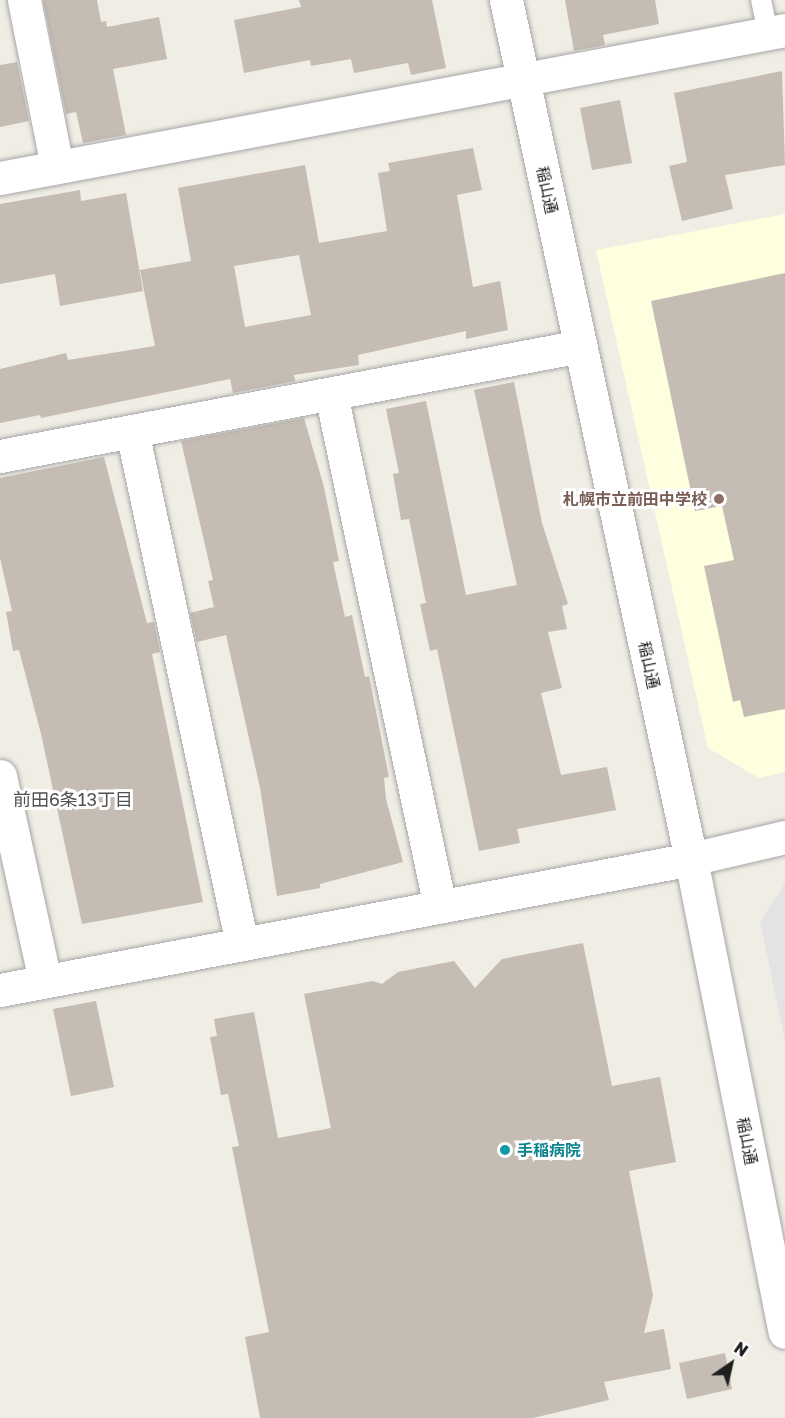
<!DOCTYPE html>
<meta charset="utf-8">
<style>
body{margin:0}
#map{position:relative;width:785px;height:1418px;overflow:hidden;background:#f0ede5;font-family:"Golos Text","Noto Sans JP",sans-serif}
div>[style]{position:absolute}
.education>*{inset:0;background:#fdffdf}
.parking>*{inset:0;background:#e3e3e3}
.building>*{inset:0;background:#c5bcb4}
.roads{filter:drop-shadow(0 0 2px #a6a6a6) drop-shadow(0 0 2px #a6a6a6)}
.service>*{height:20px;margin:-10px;padding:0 10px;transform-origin:10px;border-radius:10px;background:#fff}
.minor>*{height:33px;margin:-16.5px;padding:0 16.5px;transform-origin:16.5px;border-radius:16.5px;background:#fff}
.tertiary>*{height:33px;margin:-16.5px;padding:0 16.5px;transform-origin:16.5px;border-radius:16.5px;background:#fff}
.dots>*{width:16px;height:16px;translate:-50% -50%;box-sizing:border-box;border:3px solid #fff;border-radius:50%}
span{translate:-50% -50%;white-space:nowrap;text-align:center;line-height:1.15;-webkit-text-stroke:6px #fff;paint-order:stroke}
.street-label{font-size:16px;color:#1f1f1f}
.education-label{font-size:16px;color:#785e54;font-weight:700}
.right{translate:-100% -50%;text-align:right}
.culture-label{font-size:16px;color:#0d838f;font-weight:700}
.left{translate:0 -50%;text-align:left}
.neighbourhood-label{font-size:18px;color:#525252}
.north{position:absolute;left:701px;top:1334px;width:60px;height:60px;-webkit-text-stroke:4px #fff;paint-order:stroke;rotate:34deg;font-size:16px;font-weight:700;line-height:24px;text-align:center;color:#1f1f1f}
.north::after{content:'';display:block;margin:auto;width:21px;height:27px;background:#1f1f1f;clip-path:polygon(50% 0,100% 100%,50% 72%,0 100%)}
</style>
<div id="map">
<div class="education">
<div style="clip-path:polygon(785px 214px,785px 772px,759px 778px,708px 748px,596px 250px)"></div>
</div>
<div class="parking">
<div style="clip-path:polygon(785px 883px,785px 1040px,760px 922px)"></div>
</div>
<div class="building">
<div style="clip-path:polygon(43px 0,97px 0,101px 22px,106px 21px,107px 27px,159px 17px,167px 59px,113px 69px,126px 135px,83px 143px,76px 112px,66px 114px)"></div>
<div style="clip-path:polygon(299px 0,432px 0,446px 68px,411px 75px,408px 63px,354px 73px,351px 59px,311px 66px,310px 60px,244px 73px,234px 20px,301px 7px)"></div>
<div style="clip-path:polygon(565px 0,655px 0,659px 24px,603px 35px,605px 45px,574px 51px)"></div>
<div style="clip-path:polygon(17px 62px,29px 121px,0 127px,0 65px)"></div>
<div style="clip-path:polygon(782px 71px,785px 165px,725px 175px,733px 209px,682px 221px,669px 166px,687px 162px,674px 93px)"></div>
<div style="clip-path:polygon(620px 100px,632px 163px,592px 170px,580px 108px)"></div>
<div style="clip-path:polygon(evenodd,473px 148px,482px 190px,457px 195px,473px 287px,500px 281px,508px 330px,466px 339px,466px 331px,358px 355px,359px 365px,294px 375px,295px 381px,233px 393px,230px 379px,41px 418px,40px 415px,0 423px,0 369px,66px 353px,68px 360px,155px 346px,140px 270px,191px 261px,178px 188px,305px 165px,319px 243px,387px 231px,378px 173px,390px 171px,388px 163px,473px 148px,299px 255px,311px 315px,245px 327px,234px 266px,299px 255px)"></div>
<div style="clip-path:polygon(80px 190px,81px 201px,126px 193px,143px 291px,60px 306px,55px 274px,0 284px,0 204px)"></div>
<div style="clip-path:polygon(785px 273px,785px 709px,744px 717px,740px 700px,733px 702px,704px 566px,734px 560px,722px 506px,695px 511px,651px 301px)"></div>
<div style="clip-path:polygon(514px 382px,542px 523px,568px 604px,562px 606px,567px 629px,548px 632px,562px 688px,541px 693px,561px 775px,607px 767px,616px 810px,517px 829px,520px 843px,479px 851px,437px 649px,430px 651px,420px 604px,426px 603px,409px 519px,401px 520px,393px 474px,399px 473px,386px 409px,426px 401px,466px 595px,517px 585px,474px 390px)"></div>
<div style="clip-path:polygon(304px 418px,324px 487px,339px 561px,333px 562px,345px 617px,352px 615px,365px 677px,369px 676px,389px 777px,384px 778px,386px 799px,403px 862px,320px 884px,320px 888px,277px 896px,260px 788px,226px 635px,197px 642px,190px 613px,214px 607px,208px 581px,213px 580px,181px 441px)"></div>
<div style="clip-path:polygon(104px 457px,147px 623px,154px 622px,160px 652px,152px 654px,203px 902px,82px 924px,41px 734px,19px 650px,13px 651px,6px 612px,12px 611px,0 558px,0 478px)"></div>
<div style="clip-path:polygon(583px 943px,612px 1086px,660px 1077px,676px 1162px,629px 1171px,653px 1295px,644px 1333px,664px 1329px,671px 1369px,604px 1382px,609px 1400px,533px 1418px,260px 1418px,245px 1337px,269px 1332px,232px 1147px,239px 1146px,228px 1094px,221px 1095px,210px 1037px,217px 1036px,214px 1019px,254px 1012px,278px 1138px,331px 1128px,304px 994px,373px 981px,382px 984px,398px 972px,454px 961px,475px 988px,502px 959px)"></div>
<div style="clip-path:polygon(96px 1001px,114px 1087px,71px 1096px,53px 1009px)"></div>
<div style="clip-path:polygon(725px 1353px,732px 1389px,687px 1399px,679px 1363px)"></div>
</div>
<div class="roads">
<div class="service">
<div style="left:761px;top:0;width:34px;rotate:78deg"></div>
</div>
<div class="minor">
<div style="left:24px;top:0;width:170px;rotate:78.8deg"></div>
<div style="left:0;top:178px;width:799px;rotate:-10.68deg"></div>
<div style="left:331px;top:394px;width:524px;rotate:78deg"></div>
<div style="left:132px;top:431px;width:525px;rotate:77.9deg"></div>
<div style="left:0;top:456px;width:591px;rotate:-10.72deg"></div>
<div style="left:0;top:776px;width:210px;rotate:77.6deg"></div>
<div style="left:0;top:990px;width:703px;rotate:-10.73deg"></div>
</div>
<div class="tertiary">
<div style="left:506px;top:0;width:879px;rotate:77.85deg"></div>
<div style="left:691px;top:859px;width:482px;rotate:78.8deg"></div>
<div style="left:691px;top:859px;width:97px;rotate:-13.2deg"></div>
</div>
</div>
<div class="dots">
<div style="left:719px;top:499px;background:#8d6e63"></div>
<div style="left:505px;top:1150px;background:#0f9aa8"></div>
</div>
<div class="street-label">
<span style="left:547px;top:190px;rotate:78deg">稲山通</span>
<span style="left:649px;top:665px;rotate:78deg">稲山通</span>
<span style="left:747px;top:1141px;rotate:79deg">稲山通</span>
</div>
<div class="education-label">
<span class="right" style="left:707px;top:499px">札幌市立前田中学校</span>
</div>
<div class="culture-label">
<span class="left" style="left:517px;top:1150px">手稲病院</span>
</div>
<div class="neighbourhood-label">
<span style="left:73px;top:799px">前田6条13丁目</span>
</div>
<div class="north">N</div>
</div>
